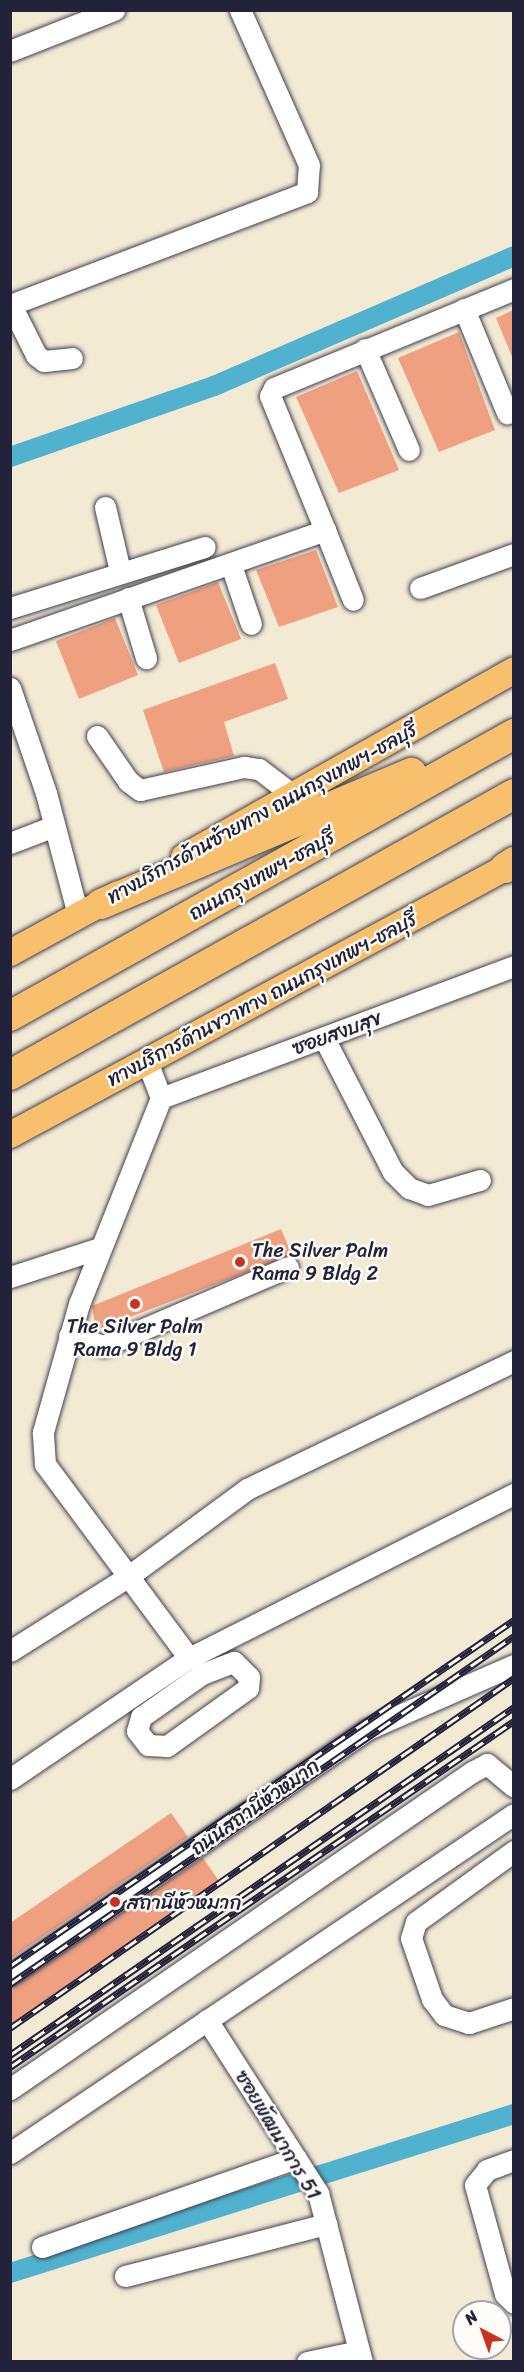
<!DOCTYPE html>
<meta charset="utf-8">
<style>
body{margin:0}
#map{position:relative;width:524px;height:2372px;overflow:hidden;background:#f3ead4;font-family:Sriracha,"Playpen Sans Thai",sans-serif}
div>[style]{position:absolute}
.canal>*{height:20px;margin:-10px;padding:0 10px;transform-origin:10px;border-radius:10px;background:#50b2cf}
.building>*{inset:0;background:#eea081}
.roads{filter:drop-shadow(0 0 2px #414052) drop-shadow(0 0 2px #414052)}
.minor>*{height:21px;margin:-10.5px;padding:0 10.5px;transform-origin:10.5px;border-radius:10.5px;background:#fff}
.major>*{height:26px;margin:-13px;padding:0 13px;transform-origin:13px;border-radius:13px;background:#f8bf6c}
.highway>*{height:30px;margin:-15px;padding:0 15px;transform-origin:15px;border-radius:15px;background:#f8bf6c}
.rail>*{height:7px;margin-top:-3.5px;transform-origin:0;background:repeating-linear-gradient(90deg,#fdfcf7 0 14px,#22223b 0 28px);box-sizing:border-box;border-block:2px solid #22223b}
.dots>*{width:16px;height:16px;translate:-50% -50%;box-sizing:border-box;border:3px solid #fdfcf7;border-radius:50%}
span{translate:-50% -50%;white-space:nowrap;text-align:center;line-height:1.15;-webkit-text-stroke:5px #fdfcf7;paint-order:stroke}
.street-label{font-size:20px;color:#22223b}
.poi-label{font-size:20px;color:#22223b}
.left{translate:0 -50%;text-align:left}
.frame{position:absolute;inset:0;border:12px solid #22223b;pointer-events:none}
.north{position:absolute;left:452px;top:2300px;width:60px;height:60px;box-sizing:border-box;background:#fdfcf7;border:2px solid #a5a5ac;border-radius:50%;rotate:319deg;font-size:16px;font-weight:700;line-height:24px;text-align:center;color:#22223b}
.north::after{content:'';display:block;margin:auto;width:21px;height:27px;background:#c8321e;clip-path:polygon(50% 0,100% 100%,50% 72%,0 100%)}
</style>
<div id="map">
<div class="canal">
<div style="left:10px;top:457px;width:216px;rotate:-19.2deg"></div>
<div style="left:214px;top:386px;width:327px;rotate:-23.4deg"></div>
<div style="left:10px;top:2273px;width:528px;rotate:-17.51deg"></div>
</div>
<div class="building">
<div style="clip-path:polygon(513px 310px,513px 359px,496px 318px)"></div>
<div style="clip-path:polygon(459px 332px,495px 430px,439px 452px,398px 358px)"></div>
<div style="clip-path:polygon(357px 371px,399px 470px,339px 493px,296px 397px)"></div>
<div style="clip-path:polygon(316px 550px,338px 607px,279px 627px,256px 570px)"></div>
<div style="clip-path:polygon(218px 582px,241px 639px,179px 663px,156px 605px)"></div>
<div style="clip-path:polygon(115px 618px,138px 675px,79px 699px,56px 641px)"></div>
<div style="clip-path:polygon(275px 663px,288px 699px,224px 722px,234px 756px,164px 772px,143px 710px)"></div>
<div style="clip-path:polygon(281px 1229px,292px 1255px,96px 1330px,92px 1306px)"></div>
<div style="clip-path:polygon(171px 1813px,188px 1837px,10px 1959px,10px 1923px)"></div>
<div style="clip-path:polygon(203px 1858px,219px 1881px,10px 2025px,10px 1988px)"></div>
</div>
<div class="roads">
<div class="minor">
<div style="left:10px;top:51px;width:112px;rotate:-21.5deg"></div>
<div style="left:10px;top:305px;width:318px;rotate:-20.8deg"></div>
<div style="left:307px;top:192px;width:27px;rotate:-86deg"></div>
<div style="left:309px;top:165px;width:170px;rotate:-114deg"></div>
<div style="left:11px;top:305px;width:56px;rotate:63.4deg"></div>
<div style="left:36px;top:355px;width:10px;rotate:37deg"></div>
<div style="left:44px;top:361px;width:28px;rotate:-6deg"></div>
<div style="left:464px;top:309px;width:113px;rotate:67.5deg"></div>
<div style="left:365px;top:349px;width:110px;rotate:66.5deg"></div>
<div style="left:105px;top:507px;width:66px;rotate:76.8deg"></div>
<div style="left:325px;top:530px;width:75px;rotate:68.2deg"></div>
<div style="left:231px;top:565px;width:62px;rotate:71.3deg"></div>
<div style="left:420px;top:588px;width:100px;rotate:-19.9deg"></div>
<div style="left:128px;top:598px;width:63px;rotate:73.3deg"></div>
<div style="left:10px;top:608px;width:204px;rotate:-17.4deg"></div>
<div style="left:10px;top:640px;width:334px;rotate:-19.2deg"></div>
<div style="left:325px;top:530px;width:145px;rotate:-112.3deg"></div>
<div style="left:270px;top:396px;width:9px;rotate:-63deg"></div>
<div style="left:274px;top:388px;width:260px;rotate:-22.4deg"></div>
<div style="left:10px;top:688px;width:111px;rotate:71.1deg"></div>
<div style="left:46px;top:793px;width:126px;rotate:75.3deg"></div>
<div style="left:97px;top:736px;width:55px;rotate:55.4deg"></div>
<div style="left:128px;top:781px;width:15px;rotate:37deg"></div>
<div style="left:140px;top:790px;width:107px;rotate:-12.5deg"></div>
<div style="left:244px;top:767px;width:15px;rotate:8deg"></div>
<div style="left:259px;top:769px;width:43px;rotate:37.4deg"></div>
<div style="left:10px;top:843px;width:47px;rotate:-21.1deg"></div>
<div style="left:324px;top:1038px;width:151px;rotate:62.8deg"></div>
<div style="left:393px;top:1172px;width:23px;rotate:45deg"></div>
<div style="left:409px;top:1188px;width:20px;rotate:20deg"></div>
<div style="left:428px;top:1195px;width:54px;rotate:-16.1deg"></div>
<div style="left:161px;top:1098px;width:377px;rotate:-20.5deg"></div>
<div style="left:10px;top:1277px;width:95px;rotate:-17.9deg"></div>
<div style="left:69px;top:1336px;width:36px;rotate:16deg"></div>
<div style="left:104px;top:1346px;width:200px;rotate:-23.2deg"></div>
<div style="left:10px;top:1651px;width:137px;rotate:-32.2deg"></div>
<div style="left:126px;top:1578px;width:150px;rotate:-36.3deg"></div>
<div style="left:247px;top:1489px;width:296px;rotate:-25.6deg"></div>
<div style="left:189px;top:1658px;width:364px;rotate:-26.8deg"></div>
<div style="left:234px;top:1662px;width:21px;rotate:45deg"></div>
<div style="left:249px;top:1677px;width:11px;rotate:95deg"></div>
<div style="left:248px;top:1688px;width:100px;rotate:144.4deg"></div>
<div style="left:167px;top:1746px;width:19px;rotate:-177deg"></div>
<div style="left:148px;top:1745px;width:18px;rotate:-128deg"></div>
<div style="left:137px;top:1731px;width:15px;rotate:-74deg"></div>
<div style="left:141px;top:1717px;width:75px;rotate:-35.2deg"></div>
<div style="left:202px;top:1674px;width:34px;rotate:-21deg"></div>
<div style="left:10px;top:1779px;width:216px;rotate:-34.1deg"></div>
<div style="left:189px;top:1658px;width:242px;rotate:-126.6deg"></div>
<div style="left:45px;top:1464px;width:32px;rotate:-94deg"></div>
<div style="left:43px;top:1432px;width:133px;rotate:-74.3deg"></div>
<div style="left:79px;top:1304px;width:222px;rotate:-68.3deg"></div>
<div style="left:161px;top:1098px;width:39px;rotate:-111deg"></div>
<div style="left:514px;top:1851px;width:121px;rotate:144.1deg"></div>
<div style="left:416px;top:1922px;width:17px;rotate:107deg"></div>
<div style="left:411px;top:1938px;width:65px;rotate:71deg"></div>
<div style="left:432px;top:1999px;width:20px;rotate:53deg"></div>
<div style="left:444px;top:2015px;width:26px;rotate:18deg"></div>
<div style="left:469px;top:2023px;width:47px;rotate:-18.4deg"></div>
<div style="left:10px;top:1975px;width:434px;rotate:-34.5deg"></div>
<div style="left:368px;top:1729px;width:159px;rotate:-23.7deg"></div>
<div style="left:207px;top:2020px;width:206px;rotate:57.3deg"></div>
<div style="left:318px;top:2193px;width:175px;rotate:75.4deg"></div>
<div style="left:10px;top:2089px;width:560px;rotate:-34.46deg"></div>
<div style="left:472px;top:1772px;width:17px;rotate:-28deg"></div>
<div style="left:487px;top:1764px;width:35px;rotate:40deg"></div>
<div style="left:10px;top:2153px;width:607px;rotate:-33.93deg"></div>
<div style="left:514px;top:2160px;width:29px;rotate:160deg"></div>
<div style="left:487px;top:2170px;width:19px;rotate:129deg"></div>
<div style="left:475px;top:2185px;width:113px;rotate:74.6deg"></div>
<div style="left:505px;top:2294px;width:13px;rotate:45deg"></div>
<div style="left:42px;top:2247px;width:269px;rotate:-19.3deg"></div>
<div style="left:125px;top:2276px;width:208px;rotate:-14.5deg"></div>
<div style="left:307px;top:2362px;width:53px;rotate:-11.9deg"></div>
</div>
<div class="major">
<div style="left:184px;top:857px;width:379px;rotate:-29.5deg"></div>
<div style="left:10px;top:953px;width:123px;rotate:-28.6deg"></div>
<div style="left:10px;top:1135px;width:573px;rotate:-28.35deg"></div>
</div>
<div class="highway">
<div style="left:505px;top:868px;width:11px;rotate:-34deg"></div>
<div style="left:101px;top:904px;width:337px;rotate:-22.9deg"></div>
<div style="left:10px;top:1016px;width:578px;rotate:-29.23deg"></div>
<div style="left:10px;top:1075px;width:577px;rotate:-29.14deg"></div>
</div>
</div>
<div class="rail">
<div style="left:10px;top:1966px;width:611px;rotate:-34.47deg"></div>
<div style="left:10px;top:1984px;width:612px;rotate:-34.62deg"></div>
<div style="left:10px;top:2028px;width:614px;rotate:-34.78deg"></div>
<div style="left:10px;top:2055px;width:612px;rotate:-34.62deg"></div>
<div style="left:10px;top:2067px;width:611px;rotate:-34.47deg"></div>
</div>
<div class="dots">
<div style="left:240px;top:1262px;background:#c8321e"></div>
<div style="left:135px;top:1304px;background:#c8321e"></div>
<div style="left:115px;top:1902px;background:#c8321e"></div>
</div>
<div class="street-label">
<span style="left:262px;top:813px;rotate:-29deg">ทางบริการด้านซ้ายทาง ถนนกรุงเทพฯ-ชลบุรี</span>
<span style="left:262px;top:875px;rotate:-29deg">ถนนกรุงเทพฯ-ชลบุรี</span>
<span style="left:262px;top:999px;rotate:-28deg">ทางบริการด้านขวาทาง ถนนกรุงเทพฯ-ชลบุรี</span>
<span style="left:337px;top:1033px;rotate:-20deg">ซอยสงบสุข</span>
<span style="left:255px;top:1807px;rotate:-35deg">ถนนสถานีหัวหมาก</span>
<span style="left:278px;top:2135px;rotate:59deg">ซอยพัฒนาการ 51</span>
</div>
<div class="poi-label">
<span class="left" style="left:252px;top:1262px">The Silver Palm<br>Rama 9 Bldg 2</span>
<span style="left:135px;top:1338px">The Silver Palm<br>Rama 9 Bldg 1</span>
<span class="left" style="left:127px;top:1902px">สถานีหัวหมาก</span>
</div>
<div class="frame"></div>
<div class="north">N</div>
</div>
